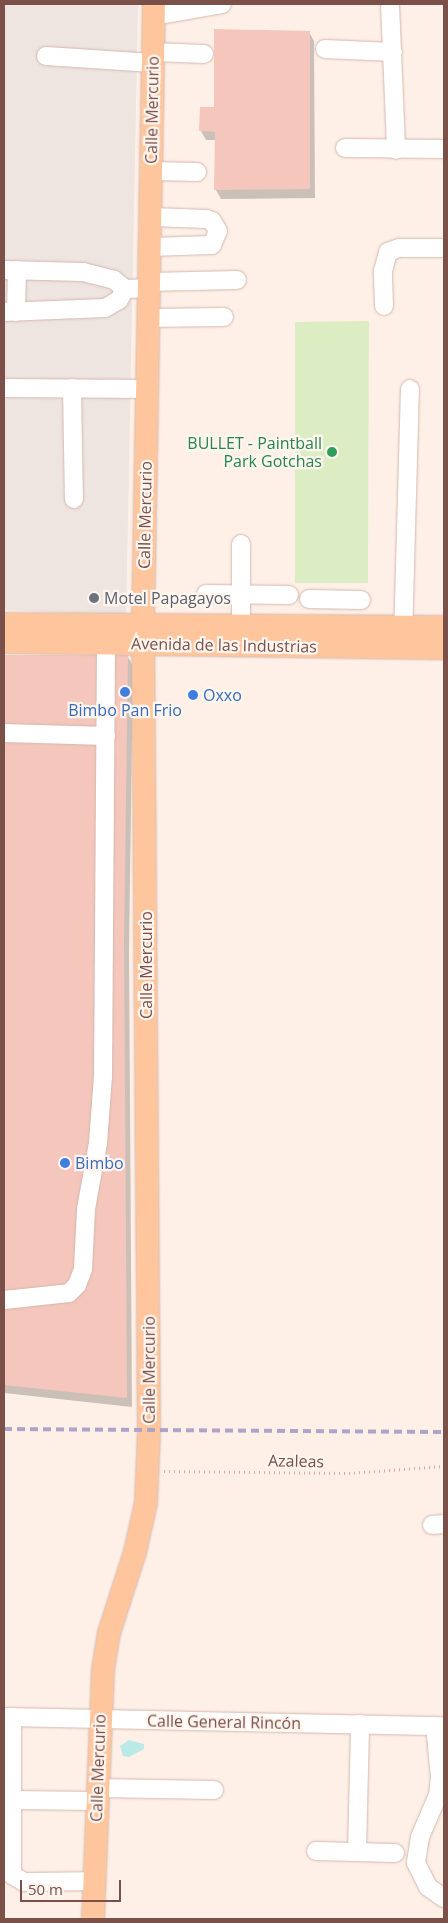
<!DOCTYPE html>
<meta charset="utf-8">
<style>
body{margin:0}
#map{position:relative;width:448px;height:1923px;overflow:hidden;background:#fef0e7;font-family:"Open Sans",sans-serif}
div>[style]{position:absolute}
.industrial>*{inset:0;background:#eee4e0}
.green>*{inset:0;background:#ddedc3}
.water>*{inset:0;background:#b9eae7}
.shadow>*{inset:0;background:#0003}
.building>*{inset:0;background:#f5c7bc}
.path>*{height:2.5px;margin-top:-1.25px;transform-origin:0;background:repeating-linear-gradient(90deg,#dbaa9f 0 1px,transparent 0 5px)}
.roads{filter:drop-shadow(0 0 1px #d4b7ae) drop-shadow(0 0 1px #d4b7ae)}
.minor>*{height:18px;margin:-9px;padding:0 9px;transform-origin:9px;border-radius:9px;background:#fff}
.major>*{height:22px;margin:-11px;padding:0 11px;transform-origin:11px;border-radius:11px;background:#ffc69d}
.rail>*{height:4px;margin-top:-2px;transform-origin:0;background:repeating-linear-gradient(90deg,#b0a3c9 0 8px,transparent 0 13px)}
.dots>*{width:14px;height:14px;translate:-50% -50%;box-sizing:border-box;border:2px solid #fff5ef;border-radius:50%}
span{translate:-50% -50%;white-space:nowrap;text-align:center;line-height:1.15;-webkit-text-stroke:4.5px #fff5ef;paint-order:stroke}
.street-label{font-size:16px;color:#7a5049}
.leisure-label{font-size:16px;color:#27864d}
.right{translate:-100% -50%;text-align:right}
.worship-label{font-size:16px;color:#5b616d}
.left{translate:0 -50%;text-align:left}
.shop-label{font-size:16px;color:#366cbe}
.frame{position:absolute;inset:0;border:5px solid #7a5049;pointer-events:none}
.scale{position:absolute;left:20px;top:1880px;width:101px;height:22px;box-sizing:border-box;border:2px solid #7a5049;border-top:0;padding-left:6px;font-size:15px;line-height:18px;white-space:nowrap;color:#7a5049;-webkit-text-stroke:4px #fff5ef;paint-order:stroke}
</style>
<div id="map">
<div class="industrial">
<div style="clip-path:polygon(4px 4px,138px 4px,126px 615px,4px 610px)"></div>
</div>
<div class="green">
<div style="clip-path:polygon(369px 321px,368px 583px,295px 583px,295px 322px)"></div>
</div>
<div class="water">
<div style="clip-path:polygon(129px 1740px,144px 1744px,144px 1749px,129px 1757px,123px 1756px,120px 1746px)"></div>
</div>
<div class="shadow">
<div style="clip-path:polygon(309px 32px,314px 41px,315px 198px,221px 199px,216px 190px,216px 140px,206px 140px,201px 131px,216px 108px)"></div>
<div style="clip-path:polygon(4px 656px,128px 657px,133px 666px,129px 951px,132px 1407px,4px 1393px)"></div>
</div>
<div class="building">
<div style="clip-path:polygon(214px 29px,310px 31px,310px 189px,214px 190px,215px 132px,199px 131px,200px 107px,214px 107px)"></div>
<div style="clip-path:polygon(4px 655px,128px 655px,124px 941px,127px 1398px,4px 1385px)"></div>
</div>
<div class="path">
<div style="left:164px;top:1471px;width:185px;rotate:0.6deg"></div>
<div style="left:349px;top:1473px;width:95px;rotate:-4.2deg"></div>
</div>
<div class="roads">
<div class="minor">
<div style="left:390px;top:4px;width:146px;rotate:87.6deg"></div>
<div style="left:154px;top:16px;width:69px;rotate:-10deg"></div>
<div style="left:325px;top:49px;width:68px;rotate:2.5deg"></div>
<div style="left:153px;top:52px;width:51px;rotate:2.2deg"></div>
<div style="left:46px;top:56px;width:107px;rotate:3.7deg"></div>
<div style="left:345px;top:148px;width:99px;rotate:0.6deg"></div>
<div style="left:151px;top:171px;width:46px;rotate:1.2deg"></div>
<div style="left:150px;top:247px;width:62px;rotate:-1.8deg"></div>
<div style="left:212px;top:245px;width:15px;rotate:-67deg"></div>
<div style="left:218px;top:231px;width:12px;rotate:-121deg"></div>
<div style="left:212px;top:221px;width:6px;rotate:-162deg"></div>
<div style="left:206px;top:219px;width:55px;rotate:-177.9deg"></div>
<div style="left:4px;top:270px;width:79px;rotate:1.5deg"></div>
<div style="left:83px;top:272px;width:32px;rotate:14deg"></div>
<div style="left:114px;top:280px;width:14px;rotate:39deg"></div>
<div style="left:125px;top:289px;width:23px;rotate:-2deg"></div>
<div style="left:148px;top:282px;width:89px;rotate:-1.3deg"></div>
<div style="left:384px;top:306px;width:35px;rotate:-92deg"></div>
<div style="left:383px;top:271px;width:20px;rotate:-75deg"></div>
<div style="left:388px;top:252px;width:12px;rotate:-20deg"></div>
<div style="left:399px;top:248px;width:45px"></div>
<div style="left:4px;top:312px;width:101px;rotate:-2.3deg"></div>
<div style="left:105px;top:308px;width:16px;rotate:-30deg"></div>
<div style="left:119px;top:300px;width:13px;rotate:-61deg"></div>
<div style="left:16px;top:312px;width:42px;rotate:-88.6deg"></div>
<div style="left:148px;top:318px;width:76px;rotate:-0.8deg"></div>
<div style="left:4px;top:388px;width:143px;rotate:0.4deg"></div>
<div style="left:72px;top:388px;width:111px;rotate:89deg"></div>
<div style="left:206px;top:594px;width:83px;rotate:0.7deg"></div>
<div style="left:309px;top:599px;width:52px;rotate:1.1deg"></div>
<div style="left:241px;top:626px;width:82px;rotate:-90deg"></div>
<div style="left:403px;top:638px;width:249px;rotate:-88.4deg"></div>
<div style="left:4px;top:733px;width:102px;rotate:1.7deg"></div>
<div style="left:4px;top:1300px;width:65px;rotate:-6.1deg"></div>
<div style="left:69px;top:1293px;width:11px;rotate:-45deg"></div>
<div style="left:77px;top:1285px;width:17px;rotate:-69deg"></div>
<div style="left:83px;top:1269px;width:60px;rotate:-87.1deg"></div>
<div style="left:86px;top:1209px;width:67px;rotate:-79.7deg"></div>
<div style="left:98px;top:1143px;width:67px;rotate:-85.7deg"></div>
<div style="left:103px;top:1076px;width:433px;rotate:-89.6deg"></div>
<div style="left:432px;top:1525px;width:12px;rotate:-5deg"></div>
<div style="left:4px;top:1717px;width:440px;rotate:1.2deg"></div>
<div style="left:12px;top:1717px;width:158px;rotate:90deg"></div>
<div style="left:12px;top:1875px;width:14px;rotate:30deg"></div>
<div style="left:24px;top:1882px;width:70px;rotate:-0.8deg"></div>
<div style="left:435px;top:1726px;width:51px;rotate:84.4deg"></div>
<div style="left:440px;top:1777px;width:18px;rotate:96deg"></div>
<div style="left:438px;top:1795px;width:46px;rotate:113.2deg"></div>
<div style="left:420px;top:1837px;width:26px;rotate:99deg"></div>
<div style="left:416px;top:1863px;width:27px;rotate:63deg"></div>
<div style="left:428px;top:1887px;width:19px;rotate:35deg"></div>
<div style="left:97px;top:1788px;width:117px;rotate:1deg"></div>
<div style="left:11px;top:1800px;width:86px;rotate:0.7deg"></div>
<div style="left:316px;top:1851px;width:79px;rotate:1.5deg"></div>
<div style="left:357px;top:1851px;width:127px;rotate:-88.6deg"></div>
</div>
<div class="major">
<div style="left:4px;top:624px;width:440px;rotate:0.4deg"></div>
<div style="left:4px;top:642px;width:440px;rotate:0.8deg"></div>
<div style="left:93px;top:1919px;width:249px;rotate:-87.7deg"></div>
<div style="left:103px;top:1670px;width:37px;rotate:-81deg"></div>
<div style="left:109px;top:1633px;width:85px;rotate:-72.2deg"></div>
<div style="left:135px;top:1552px;width:50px;rotate:-77.3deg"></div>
<div style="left:146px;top:1503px;width:73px;rotate:-87.6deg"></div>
<div style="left:149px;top:1430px;width:805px;rotate:-90.43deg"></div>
<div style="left:143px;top:625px;width:621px;rotate:-88.99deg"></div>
</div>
</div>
<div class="rail">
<div style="left:4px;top:1429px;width:440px;rotate:0.4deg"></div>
</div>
<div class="dots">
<div style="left:332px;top:452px;background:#2e9e5b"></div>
<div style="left:94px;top:598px;background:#6b7280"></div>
<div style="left:125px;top:692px;background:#3f7fe0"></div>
<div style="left:193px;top:695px;background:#3f7fe0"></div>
<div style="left:65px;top:1163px;background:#3f7fe0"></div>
</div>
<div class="street-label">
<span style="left:152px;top:110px;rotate:-89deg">Calle Mercurio</span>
<span style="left:145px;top:515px;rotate:-89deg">Calle Mercurio</span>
<span style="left:224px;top:645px;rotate:1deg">Avenida de las Industrias</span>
<span style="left:146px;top:965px;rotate:-90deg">Calle Mercurio</span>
<span style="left:149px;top:1370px;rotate:-90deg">Calle Mercurio</span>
<span style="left:296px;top:1461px;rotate:1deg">Azaleas</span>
<span style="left:224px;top:1722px;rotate:1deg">Calle General Rincón</span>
<span style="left:98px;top:1768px;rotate:-88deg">Calle Mercurio</span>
</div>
<div class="leisure-label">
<span class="right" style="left:322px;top:452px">BULLET - Paintball<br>Park Gotchas</span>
</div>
<div class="worship-label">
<span class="left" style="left:104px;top:598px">Motel Papagayos</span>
</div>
<div class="shop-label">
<span class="left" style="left:203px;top:695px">Oxxo</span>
<span style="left:125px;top:710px">Bimbo Pan Frio</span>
<span class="left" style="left:75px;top:1163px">Bimbo</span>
</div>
<div class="frame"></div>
<div class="scale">50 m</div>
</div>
